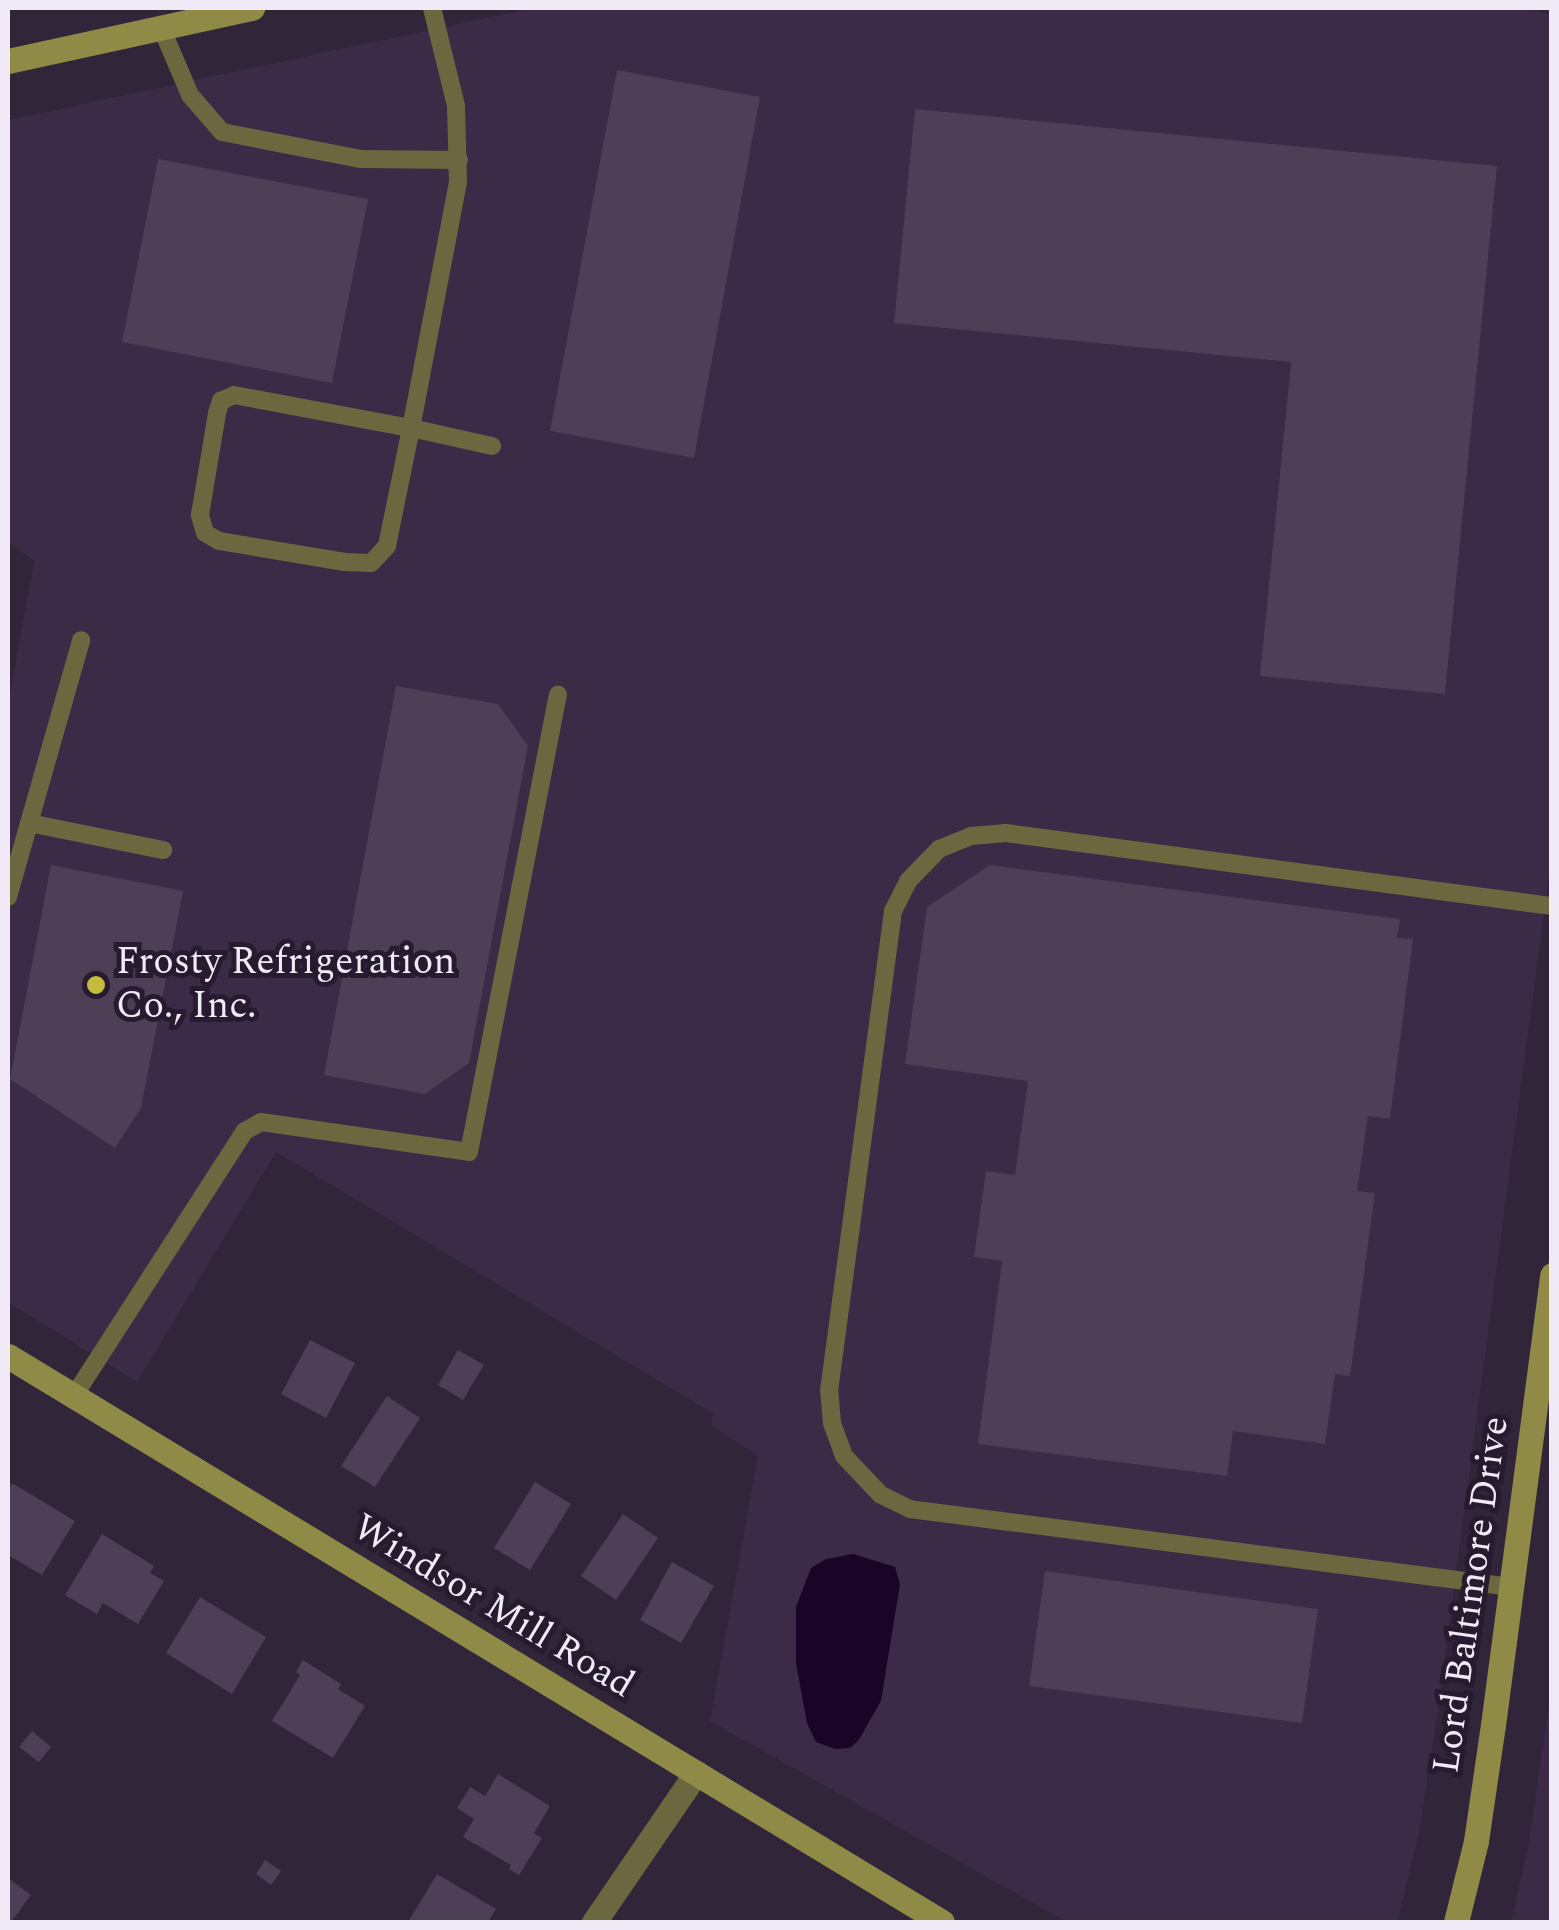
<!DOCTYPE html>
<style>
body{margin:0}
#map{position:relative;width:1559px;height:1930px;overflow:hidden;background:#312539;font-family:Spectral,serif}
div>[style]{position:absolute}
.built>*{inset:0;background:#3b2b46}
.water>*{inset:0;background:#1a0427}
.building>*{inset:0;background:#4c3f56}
.lane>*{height:18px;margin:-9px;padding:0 9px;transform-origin:9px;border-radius:9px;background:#6b683f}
.street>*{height:25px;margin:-12.5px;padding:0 12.5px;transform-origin:12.5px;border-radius:12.5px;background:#6b683f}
.secondary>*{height:25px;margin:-12.5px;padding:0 12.5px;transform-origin:12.5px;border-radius:12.5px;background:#908a47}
.dots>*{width:28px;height:28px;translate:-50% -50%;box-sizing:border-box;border:5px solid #271b2f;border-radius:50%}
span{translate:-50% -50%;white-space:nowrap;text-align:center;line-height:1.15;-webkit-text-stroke:10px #271b2f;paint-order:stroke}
.poi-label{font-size:38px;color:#f0e9f6}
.left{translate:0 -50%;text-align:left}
.street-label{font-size:38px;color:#f0e9f6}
.frame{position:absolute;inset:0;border:10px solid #f0e9f6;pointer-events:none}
</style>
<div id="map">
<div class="built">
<div style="clip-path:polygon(534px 8px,1516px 8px,1551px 14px,1551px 861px,1436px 1723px,1419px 1833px,1397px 1922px,1067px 1922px,710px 1721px,758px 1456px,711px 1425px,713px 1413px,276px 1152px,137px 1382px,8px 1302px,8px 705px,34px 561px,8px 542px,8px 120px)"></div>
<div style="clip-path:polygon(1551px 1691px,1551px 1922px,1511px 1922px,1528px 1849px)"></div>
</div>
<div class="water">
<div style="clip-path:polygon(853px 1554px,895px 1567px,900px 1584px,881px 1701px,858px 1741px,850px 1748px,835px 1749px,816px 1742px,807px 1723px,796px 1663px,796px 1607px,811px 1568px,826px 1559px)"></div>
</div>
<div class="building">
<div style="clip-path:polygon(617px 70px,760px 97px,694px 458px,550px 431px)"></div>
<div style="clip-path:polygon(915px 109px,1497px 166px,1445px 694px,1260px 676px,1291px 362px,894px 323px)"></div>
<div style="clip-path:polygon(158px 159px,368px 199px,332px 383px,122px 342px)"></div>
<div style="clip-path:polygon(396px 686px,498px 704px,528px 746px,469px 1063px,425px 1094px,324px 1075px)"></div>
<div style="clip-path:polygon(51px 865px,183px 891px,141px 1108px,115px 1148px,10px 1079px)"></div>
<div style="clip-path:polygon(990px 865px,1400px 919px,1397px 938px,1413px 939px,1390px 1119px,1368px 1116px,1357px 1191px,1375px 1193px,1350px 1376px,1335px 1374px,1325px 1444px,1233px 1431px,1227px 1476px,978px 1444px,1002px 1261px,974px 1257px,986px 1171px,1015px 1175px,1028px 1081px,905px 1064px,927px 907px)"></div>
<div style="clip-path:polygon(310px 1340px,355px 1363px,326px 1418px,281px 1394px)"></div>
<div style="clip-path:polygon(458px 1350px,484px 1365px,463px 1400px,438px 1385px)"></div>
<div style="clip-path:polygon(387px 1396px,420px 1418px,375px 1487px,341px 1466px)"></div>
<div style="clip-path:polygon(535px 1482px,571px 1504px,530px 1570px,494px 1548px)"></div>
<div style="clip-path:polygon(12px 1483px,75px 1521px,42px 1575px,8px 1555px,8px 1491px)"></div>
<div style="clip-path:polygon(623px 1514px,658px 1538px,616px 1600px,581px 1576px)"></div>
<div style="clip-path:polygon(102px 1534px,154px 1566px,150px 1573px,164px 1581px,138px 1624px,103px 1603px,97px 1614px,65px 1595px)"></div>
<div style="clip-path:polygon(672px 1562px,714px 1586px,681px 1643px,640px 1620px)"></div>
<div style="clip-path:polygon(1045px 1571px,1318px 1609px,1302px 1723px,1029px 1686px)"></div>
<div style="clip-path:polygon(200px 1597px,266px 1637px,232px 1694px,166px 1653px)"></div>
<div style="clip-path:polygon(303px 1660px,341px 1684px,338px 1689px,365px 1706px,333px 1758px,272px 1721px,300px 1675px,296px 1672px)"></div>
<div style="clip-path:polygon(32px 1731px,51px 1747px,39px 1762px,19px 1747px)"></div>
<div style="clip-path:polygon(498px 1774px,550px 1806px,534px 1833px,542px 1838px,519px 1875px,509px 1869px,511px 1865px,463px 1837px,474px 1819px,457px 1808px,470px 1787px,485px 1796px)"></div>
<div style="clip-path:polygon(265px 1860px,281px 1871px,271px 1885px,256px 1874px)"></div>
<div style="clip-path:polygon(437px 1874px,496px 1909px,488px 1922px,408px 1922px)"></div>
<div style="clip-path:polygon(8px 1878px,31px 1895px,11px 1922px,8px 1922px)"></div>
</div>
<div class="lane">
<div style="left:432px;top:8px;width:101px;rotate:76.2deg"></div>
<div style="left:456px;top:106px;width:76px;rotate:88.5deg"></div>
<div style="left:458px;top:182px;width:250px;rotate:100.8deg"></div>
<div style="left:411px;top:428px;width:120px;rotate:101.5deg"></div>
<div style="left:387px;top:546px;width:23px;rotate:133deg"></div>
<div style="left:371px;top:563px;width:26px;rotate:-178deg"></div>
<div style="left:345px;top:562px;width:128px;rotate:-170.5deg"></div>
<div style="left:219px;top:541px;width:16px;rotate:-150deg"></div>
<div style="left:205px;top:533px;width:19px;rotate:-106deg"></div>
<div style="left:200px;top:515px;width:103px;rotate:-80.5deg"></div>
<div style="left:217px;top:413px;width:13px;rotate:-72deg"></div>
<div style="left:221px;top:401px;width:14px;rotate:-25deg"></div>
<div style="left:234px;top:395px;width:180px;rotate:10.6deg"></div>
<div style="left:411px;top:428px;width:83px;rotate:12.5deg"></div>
<div style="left:161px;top:27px;width:74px;rotate:66.9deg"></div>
<div style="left:190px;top:95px;width:49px;rotate:49.1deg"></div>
<div style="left:222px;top:132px;width:142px;rotate:11deg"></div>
<div style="left:361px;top:159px;width:98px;rotate:0.6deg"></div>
<div style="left:29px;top:823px;width:137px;rotate:11.4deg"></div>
<div style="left:8px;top:897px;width:267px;rotate:-74.1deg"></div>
<div style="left:72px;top:1399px;width:319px;rotate:-57.2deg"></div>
<div style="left:245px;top:1131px;width:18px;rotate:-29deg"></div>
<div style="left:261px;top:1122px;width:210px;rotate:8.2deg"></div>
<div style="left:469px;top:1152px;width:466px;rotate:-79deg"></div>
<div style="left:1511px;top:1587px;width:606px;rotate:-172.61deg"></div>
<div style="left:910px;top:1509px;width:32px;rotate:-154deg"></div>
<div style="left:881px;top:1495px;width:54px;rotate:-133.5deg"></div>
<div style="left:844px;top:1456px;width:35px;rotate:-110deg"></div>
<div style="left:832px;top:1423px;width:32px;rotate:-95deg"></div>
<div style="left:829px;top:1391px;width:484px;rotate:-82.4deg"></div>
<div style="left:893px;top:911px;width:34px;rotate:-63deg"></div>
<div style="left:908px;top:881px;width:45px;rotate:-45.9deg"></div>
<div style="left:939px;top:849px;width:35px;rotate:-22deg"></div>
<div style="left:971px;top:836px;width:35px;rotate:-5deg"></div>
<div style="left:1006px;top:833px;width:551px;rotate:7.62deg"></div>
</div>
<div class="street">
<div style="left:594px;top:1922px;width:181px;rotate:-55.6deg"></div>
</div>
<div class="secondary">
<div style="left:8px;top:61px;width:250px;rotate:-12.3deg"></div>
<div style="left:8px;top:1356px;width:1092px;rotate:31.22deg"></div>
<div style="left:1456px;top:1922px;width:83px;rotate:-76.1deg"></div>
<div style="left:1476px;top:1841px;width:117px;rotate:-81.7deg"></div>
<div style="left:1493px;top:1725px;width:454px;rotate:-82.5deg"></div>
</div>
<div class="dots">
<div style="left:96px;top:985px;background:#c6bc3c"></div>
</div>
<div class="poi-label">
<span class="left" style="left:116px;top:985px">Frosty Refrigeration<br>Co., Inc.</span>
</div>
<div class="street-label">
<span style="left:1472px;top:1595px;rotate:-82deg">Lord Baltimore Drive</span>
<span style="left:493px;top:1607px;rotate:31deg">Windsor Mill Road</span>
</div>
<div class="frame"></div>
</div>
